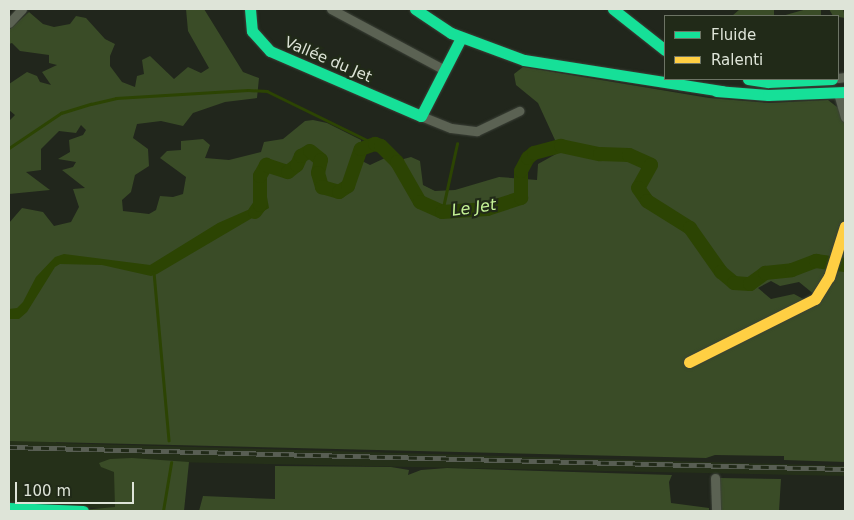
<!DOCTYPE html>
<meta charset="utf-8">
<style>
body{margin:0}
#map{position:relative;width:854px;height:520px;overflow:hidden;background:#21261c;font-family:"DejaVu Sans",sans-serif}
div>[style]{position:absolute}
.built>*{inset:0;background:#253019}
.green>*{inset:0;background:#3a4c27}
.water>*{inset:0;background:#2c4403}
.stream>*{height:2.5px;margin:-1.25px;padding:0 1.25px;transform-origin:1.25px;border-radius:1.25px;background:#2c4403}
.river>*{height:14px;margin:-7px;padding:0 7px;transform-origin:7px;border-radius:7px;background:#2c4403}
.roads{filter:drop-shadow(0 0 1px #3b4037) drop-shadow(0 0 1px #3b4037)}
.street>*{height:9px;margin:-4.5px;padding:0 4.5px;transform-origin:4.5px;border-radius:4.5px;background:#5b6253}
.fast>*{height:11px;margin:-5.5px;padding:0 5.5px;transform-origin:5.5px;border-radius:5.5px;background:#16e098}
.slow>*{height:11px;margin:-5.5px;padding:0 5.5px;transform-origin:5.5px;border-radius:5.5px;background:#ffcf43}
.rail>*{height:4.5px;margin-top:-2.25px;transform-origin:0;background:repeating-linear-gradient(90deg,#212a18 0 8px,#585e53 0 16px);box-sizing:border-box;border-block:1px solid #585e53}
span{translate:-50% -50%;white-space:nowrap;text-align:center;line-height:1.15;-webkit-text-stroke:4.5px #212a18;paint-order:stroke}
.street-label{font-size:15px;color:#dee4d8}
.water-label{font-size:16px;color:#c5f296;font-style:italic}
.frame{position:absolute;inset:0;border:10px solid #dee4d8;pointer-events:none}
.legend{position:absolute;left:664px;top:15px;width:175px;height:65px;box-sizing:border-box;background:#212a18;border:1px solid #6d7465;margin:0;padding:6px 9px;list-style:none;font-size:15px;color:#dee4d8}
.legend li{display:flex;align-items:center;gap:10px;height:25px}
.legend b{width:25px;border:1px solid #6d7465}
.scale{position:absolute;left:15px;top:482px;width:119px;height:22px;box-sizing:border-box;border:2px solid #dee4d8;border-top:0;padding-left:6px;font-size:15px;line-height:18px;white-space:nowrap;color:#dee4d8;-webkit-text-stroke:4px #212a18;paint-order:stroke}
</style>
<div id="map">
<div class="built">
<div style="clip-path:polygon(9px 431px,56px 432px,56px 443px,845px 466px,845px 476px,117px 461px,116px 509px,9px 503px)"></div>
</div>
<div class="green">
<div style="clip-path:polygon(evenodd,186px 9px,204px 9px,243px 72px,259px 78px,257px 98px,225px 102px,193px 113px,183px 126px,161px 121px,137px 124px,133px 138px,148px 149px,149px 166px,135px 175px,131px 192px,122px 200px,123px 211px,149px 214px,156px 210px,160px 196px,173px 197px,183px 194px,186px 177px,160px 158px,167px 151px,181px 150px,181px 141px,203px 139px,210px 145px,205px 158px,229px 160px,261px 152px,264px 142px,283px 139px,305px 121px,313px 120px,327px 123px,361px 140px,362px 161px,370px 165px,385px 158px,389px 163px,411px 157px,420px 161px,423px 185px,435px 191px,455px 190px,499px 177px,537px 180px,538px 164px,556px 154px,555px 140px,538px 103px,516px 85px,514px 74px,523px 67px,709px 98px,769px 103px,828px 100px,837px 107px,842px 107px,845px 99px,845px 462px,784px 460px,784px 456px,715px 455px,706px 458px,9px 441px,9px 223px,22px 208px,43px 212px,54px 226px,71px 222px,79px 207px,73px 189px,85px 188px,62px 170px,73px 167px,76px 162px,58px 159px,70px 152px,69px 140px,83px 135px,86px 130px,81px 125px,76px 133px,59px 131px,41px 149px,41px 170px,26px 172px,50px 190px,9px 194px,9px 121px,15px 115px,9px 110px,9px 84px,27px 72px,37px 76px,40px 82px,51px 85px,42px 72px,57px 65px,49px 63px,49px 55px,20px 51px,12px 43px,9px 44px,9px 30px,29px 12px,43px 24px,54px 27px,70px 24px,76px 16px,86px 18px,105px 39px,115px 44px,110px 56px,110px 66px,122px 82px,135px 87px,137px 76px,144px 74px,142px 60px,150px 56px,174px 79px,188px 67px,201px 73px,209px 68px,188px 31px,186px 9px,771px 281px,780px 286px,799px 282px,815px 295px,807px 301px,794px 294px,771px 299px,758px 288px,771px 281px)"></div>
<div style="clip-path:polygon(740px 9px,774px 9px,774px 16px,732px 16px)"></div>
<div style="clip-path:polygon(807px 9px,827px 9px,821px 10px,821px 16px,782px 16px)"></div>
<div style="clip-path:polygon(829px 9px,843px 9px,845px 18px,833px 16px)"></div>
<div style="clip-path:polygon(132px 458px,189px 462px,184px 511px,72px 511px,115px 507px,114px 472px,101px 467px,99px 463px,110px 459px)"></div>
<div style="clip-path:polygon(275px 466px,391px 467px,409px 470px,408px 475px,421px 470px,447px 468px,672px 475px,669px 482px,671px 503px,709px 508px,709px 511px,199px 511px,203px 496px,275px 499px)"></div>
<div style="clip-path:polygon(720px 478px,781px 479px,779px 511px,720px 511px)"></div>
</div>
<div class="water">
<div style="clip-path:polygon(257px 196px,267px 197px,269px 208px,157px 274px,151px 276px,102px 265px,60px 264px,55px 267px,27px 312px,19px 319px,9px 319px,9px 309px,17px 308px,23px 302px,36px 277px,55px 257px,64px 254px,150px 265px,218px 223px,250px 209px)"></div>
</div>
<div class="stream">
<div style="left:9px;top:148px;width:63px;rotate:-33.9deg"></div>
<div style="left:61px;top:113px;width:31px;rotate:-17deg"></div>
<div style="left:91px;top:104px;width:26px;rotate:-13deg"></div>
<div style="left:116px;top:98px;width:132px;rotate:-3.5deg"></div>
<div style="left:248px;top:90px;width:19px;rotate:3deg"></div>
<div style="left:267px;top:91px;width:120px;rotate:26.1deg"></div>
<div style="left:442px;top:212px;width:70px;rotate:-77.6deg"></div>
<div style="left:154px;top:272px;width:169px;rotate:84.9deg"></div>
<div style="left:163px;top:511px;width:49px;rotate:-80.5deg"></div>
</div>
<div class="river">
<div style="left:255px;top:212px;width:9px;rotate:-54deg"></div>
<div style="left:260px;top:205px;width:29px;rotate:-90deg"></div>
<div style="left:260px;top:176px;width:13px;rotate:-61deg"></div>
<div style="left:266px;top:165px;width:23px;rotate:18deg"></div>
<div style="left:288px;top:172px;width:11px;rotate:-38deg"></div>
<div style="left:297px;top:165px;width:10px;rotate:-66deg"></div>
<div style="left:301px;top:156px;width:10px;rotate:-29deg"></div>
<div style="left:310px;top:151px;width:14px;rotate:39deg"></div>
<div style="left:321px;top:160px;width:13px;rotate:103deg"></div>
<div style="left:318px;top:173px;width:15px;rotate:74deg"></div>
<div style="left:322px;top:187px;width:18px;rotate:16deg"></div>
<div style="left:339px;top:192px;width:11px;rotate:-34deg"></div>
<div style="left:348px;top:186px;width:39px;rotate:-71deg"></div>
<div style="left:361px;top:149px;width:15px;rotate:-20deg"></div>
<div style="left:375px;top:144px;width:6px;rotate:18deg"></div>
<div style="left:381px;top:146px;width:23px;rotate:45deg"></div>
<div style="left:397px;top:162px;width:46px;rotate:60.1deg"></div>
<div style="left:420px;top:202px;width:24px;rotate:24deg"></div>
<div style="left:442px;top:212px;width:45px;rotate:-3.8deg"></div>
<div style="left:487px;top:209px;width:36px;rotate:-18deg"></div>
<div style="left:521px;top:198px;width:27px;rotate:-90deg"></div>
<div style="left:521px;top:171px;width:15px;rotate:-62deg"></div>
<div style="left:528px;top:158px;width:8px;rotate:-40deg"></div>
<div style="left:534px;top:153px;width:28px;rotate:-15deg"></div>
<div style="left:561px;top:146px;width:40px;rotate:12deg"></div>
<div style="left:600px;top:154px;width:29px;rotate:2deg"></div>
<div style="left:629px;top:155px;width:24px;rotate:24deg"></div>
<div style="left:651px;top:165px;width:26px;rotate:119deg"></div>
<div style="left:638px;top:188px;width:16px;rotate:55deg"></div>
<div style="left:647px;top:201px;width:51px;rotate:32.1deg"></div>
<div style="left:690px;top:228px;width:54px;rotate:54.8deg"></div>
<div style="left:721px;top:272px;width:17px;rotate:40deg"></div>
<div style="left:734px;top:283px;width:16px;rotate:4deg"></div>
<div style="left:750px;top:284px;width:19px;rotate:-36deg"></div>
<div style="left:765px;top:273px;width:27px;rotate:-6deg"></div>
<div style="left:792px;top:270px;width:26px;rotate:-21deg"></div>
<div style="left:816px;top:261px;width:29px;rotate:8deg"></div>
</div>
<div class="roads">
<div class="street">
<div style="left:331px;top:9px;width:129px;rotate:28.2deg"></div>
<div style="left:9px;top:23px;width:19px;rotate:-47deg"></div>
<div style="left:838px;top:78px;width:7px;rotate:-8deg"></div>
<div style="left:838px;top:93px;width:25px;rotate:74deg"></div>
<div style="left:421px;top:116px;width:32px;rotate:22deg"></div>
<div style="left:451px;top:128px;width:26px;rotate:7deg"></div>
<div style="left:477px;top:131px;width:47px;rotate:-25.5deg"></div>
<div style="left:715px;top:478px;width:33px;rotate:88deg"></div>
</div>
<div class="fast">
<div style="left:250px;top:9px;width:22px;rotate:85deg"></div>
<div style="left:252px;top:31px;width:27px;rotate:48deg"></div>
<div style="left:270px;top:51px;width:164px;rotate:23.3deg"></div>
<div style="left:421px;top:116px;width:88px;rotate:-62.9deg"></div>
<div style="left:415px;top:9px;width:43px;rotate:33.7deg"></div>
<div style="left:451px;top:33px;width:78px;rotate:20.3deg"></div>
<div style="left:524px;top:60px;width:201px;rotate:8.9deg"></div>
<div style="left:613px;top:9px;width:66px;rotate:38.3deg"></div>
<div style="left:748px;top:79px;width:20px;rotate:9deg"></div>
<div style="left:768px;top:82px;width:64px;rotate:-2.7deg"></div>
<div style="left:716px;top:91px;width:52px;rotate:4.4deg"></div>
<div style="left:768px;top:95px;width:77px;rotate:-2.2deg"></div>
<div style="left:9px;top:508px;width:74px;rotate:2.3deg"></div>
</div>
<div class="slow">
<div style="left:689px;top:362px;width:141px;rotate:-26.6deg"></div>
<div style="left:815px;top:299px;width:26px;rotate:-58deg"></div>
<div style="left:829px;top:277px;width:53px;rotate:-72.6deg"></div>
</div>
</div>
<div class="rail">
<div style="left:9px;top:447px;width:836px;rotate:1.51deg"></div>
</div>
<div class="street-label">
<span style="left:328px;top:60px;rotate:23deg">Vallée du Jet</span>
</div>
<div class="water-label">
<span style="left:474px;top:208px;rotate:-8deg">Le Jet</span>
</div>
<div class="frame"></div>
<ul class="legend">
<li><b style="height:6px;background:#16e098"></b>Fluide</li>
<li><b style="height:6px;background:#ffcf43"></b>Ralenti</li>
</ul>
<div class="scale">100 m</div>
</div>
